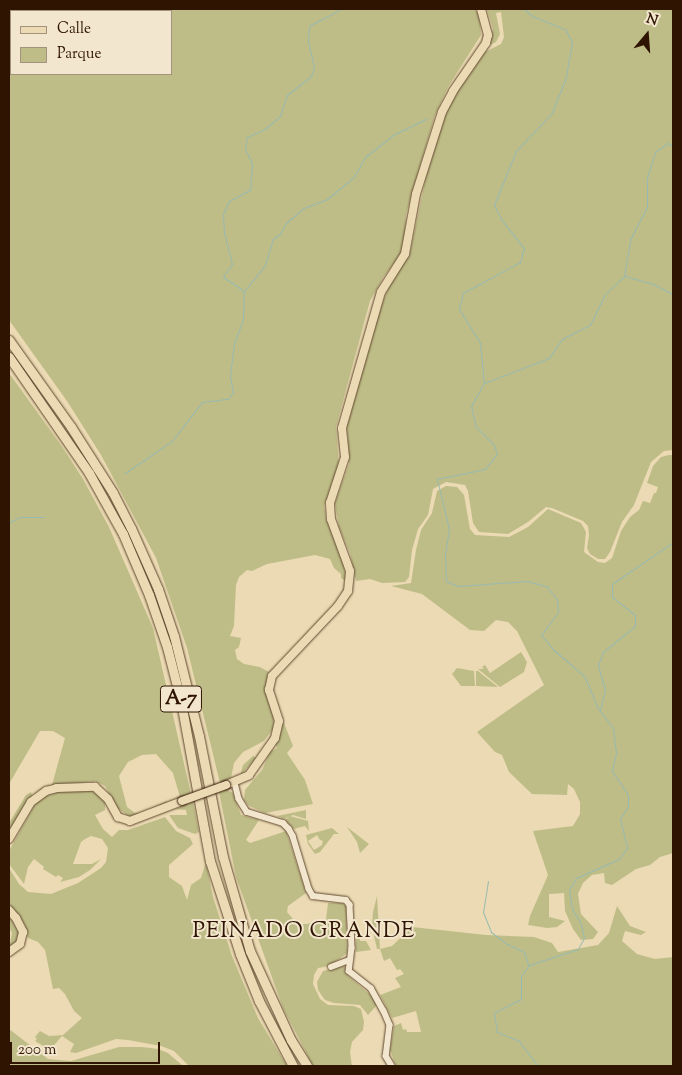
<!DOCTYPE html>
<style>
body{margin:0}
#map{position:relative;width:682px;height:1075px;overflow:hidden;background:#ebdab3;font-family:"Sorts Mill Goudy",serif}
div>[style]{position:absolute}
.green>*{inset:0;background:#bfbd87}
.stream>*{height:1px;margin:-0.5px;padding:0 0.5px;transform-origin:0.5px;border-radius:0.5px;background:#98bab1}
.roads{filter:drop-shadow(0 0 1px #5f462e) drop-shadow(0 0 1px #5f462e)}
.minor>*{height:5.5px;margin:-2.75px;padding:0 2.75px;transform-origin:2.75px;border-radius:2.75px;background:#f2e7ce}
.major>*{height:8px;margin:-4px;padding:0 4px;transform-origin:4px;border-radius:4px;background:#ebdab3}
.highway>*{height:9px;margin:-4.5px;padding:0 4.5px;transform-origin:4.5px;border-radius:4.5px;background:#ebdab3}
.bridges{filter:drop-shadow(0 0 1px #301402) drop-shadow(0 0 1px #301402)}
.major-bridge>*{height:8px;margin:-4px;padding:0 4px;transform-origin:4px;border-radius:4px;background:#ebdab3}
span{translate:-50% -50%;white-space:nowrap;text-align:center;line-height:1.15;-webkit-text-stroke:4px #f2e7ce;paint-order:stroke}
.shield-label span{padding:1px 4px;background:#f2e7ce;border:1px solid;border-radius:4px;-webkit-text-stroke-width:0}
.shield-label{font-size:20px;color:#301402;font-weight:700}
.neighbourhood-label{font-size:22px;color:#301402;letter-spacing:1px}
.frame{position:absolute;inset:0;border:10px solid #301402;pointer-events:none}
.legend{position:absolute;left:10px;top:10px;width:162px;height:65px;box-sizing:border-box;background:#f2e7ce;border:1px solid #a4937c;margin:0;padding:6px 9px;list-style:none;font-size:15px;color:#301402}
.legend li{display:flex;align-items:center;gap:10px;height:25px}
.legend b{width:25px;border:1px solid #a4937c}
.north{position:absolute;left:622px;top:10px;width:50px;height:50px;-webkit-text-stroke:4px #f2e7ce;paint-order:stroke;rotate:18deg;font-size:14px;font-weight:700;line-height:20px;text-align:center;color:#301402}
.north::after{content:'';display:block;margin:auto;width:18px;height:22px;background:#301402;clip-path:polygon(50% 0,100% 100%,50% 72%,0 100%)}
.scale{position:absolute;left:10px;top:1042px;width:150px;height:22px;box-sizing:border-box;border:2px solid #301402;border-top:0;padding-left:6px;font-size:15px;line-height:18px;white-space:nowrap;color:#301402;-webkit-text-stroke:4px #f2e7ce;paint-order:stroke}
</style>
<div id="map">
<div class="green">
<div style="clip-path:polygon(evenodd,9px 9px,475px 9px,479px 16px,481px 35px,448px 87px,435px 115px,406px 214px,405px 238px,400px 255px,384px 276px,370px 301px,336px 427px,339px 465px,324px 506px,326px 519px,343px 557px,346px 581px,341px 578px,341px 574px,334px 568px,330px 559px,315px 555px,267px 564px,252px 571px,247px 570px,239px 577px,236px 585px,234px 626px,230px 636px,241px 638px,239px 647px,235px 650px,237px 659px,244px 664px,260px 667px,269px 672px,266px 691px,274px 714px,273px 729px,264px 741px,243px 752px,234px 763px,231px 778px,220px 783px,187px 648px,156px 558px,101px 455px,67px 401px,9px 320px,9px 9px,11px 11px,171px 11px,171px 74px,11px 74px,11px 11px)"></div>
<div style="clip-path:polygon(487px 9px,673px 9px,673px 450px,664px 451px,651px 462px,634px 505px,622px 522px,610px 552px,605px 559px,598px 559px,590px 554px,587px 548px,589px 535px,588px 526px,583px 521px,552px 508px,546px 507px,528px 522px,508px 534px,479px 532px,473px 523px,468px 491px,465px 485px,446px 482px,433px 489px,428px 515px,418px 529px,412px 550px,409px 577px,405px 582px,382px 583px,370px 579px,356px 581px,350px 553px,339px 527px,335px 503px,349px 464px,347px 425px,380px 309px,389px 286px,410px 253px,426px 177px,446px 113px,457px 90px,483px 53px,501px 44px,504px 37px,501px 12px,496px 13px,500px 34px,496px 42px,490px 45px,493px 29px)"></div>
<div style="clip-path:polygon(9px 373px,61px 445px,83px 479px,109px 527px,153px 628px,191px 794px,180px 797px,173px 773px,156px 754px,142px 755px,128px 762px,119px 776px,127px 807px,135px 813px,141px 813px,167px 801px,167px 804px,130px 817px,116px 807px,105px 786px,95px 781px,52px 786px,35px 790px,52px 785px,65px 738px,53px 731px,40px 731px,9px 784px)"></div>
<div style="clip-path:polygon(669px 455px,673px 455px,673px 853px,660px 857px,650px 865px,636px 869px,612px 885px,605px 883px,604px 873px,592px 875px,583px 883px,578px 894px,581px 914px,598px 932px,593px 939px,581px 940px,573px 929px,565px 911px,564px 893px,549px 894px,549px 917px,565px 921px,557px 927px,547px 928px,528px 925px,530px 916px,548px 875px,533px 831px,573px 826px,580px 814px,580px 802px,574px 789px,568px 784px,567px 795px,532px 794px,509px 772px,502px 755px,495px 752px,477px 732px,544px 685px,517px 631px,508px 622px,496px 620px,484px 631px,470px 630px,422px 594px,391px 586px,411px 583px,416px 550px,421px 530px,432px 513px,437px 491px,446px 486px,457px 487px,464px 495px,470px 529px,475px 535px,509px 537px,528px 527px,548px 509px,581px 523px,586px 532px,584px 552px,598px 562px,605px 563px,612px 558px,621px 531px,630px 517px,639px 510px,643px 501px,650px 503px,654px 493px,656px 493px,658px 487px,647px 483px,653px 466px,661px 457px)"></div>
<div style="clip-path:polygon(521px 652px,527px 662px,524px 672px,500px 687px,478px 669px,484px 669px,482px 667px,485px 665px,490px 673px)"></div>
<div style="clip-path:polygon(457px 668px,474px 671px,475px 686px,461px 686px,452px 674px)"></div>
<div style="clip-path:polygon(476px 671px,478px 671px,498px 687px,476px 686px)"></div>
<div style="clip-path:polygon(282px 718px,293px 746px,287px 753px,305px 780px,313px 804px,265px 813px,249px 806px,244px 800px,245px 790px,262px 770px,270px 752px,277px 748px,275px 744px,282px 728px)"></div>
<div style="clip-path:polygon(253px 756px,256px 758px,240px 776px,243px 765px)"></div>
<div style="clip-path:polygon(90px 790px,105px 799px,105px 810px,95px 815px,103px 829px,112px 837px,119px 830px,128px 830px,165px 817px,176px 831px,190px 838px,193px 844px,169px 865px,169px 877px,182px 886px,187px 900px,191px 885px,201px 878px,206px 862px,213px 897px,232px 956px,258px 1018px,287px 1066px,189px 1066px,174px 1051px,161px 1046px,128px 1040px,116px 1039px,76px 1053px,70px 1052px,74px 1044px,62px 1036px,50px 1050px,35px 1041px,37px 1039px,35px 1037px,40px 1031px,49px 1036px,63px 1035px,82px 1018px,74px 1011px,65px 994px,59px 988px,53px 989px,45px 950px,38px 942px,28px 938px,25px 926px,9px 905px,9px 868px,19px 884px,28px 892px,51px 894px,78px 883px,101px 868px,106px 862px,108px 848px,102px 839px,91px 836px,85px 839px,81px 842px,73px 864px,92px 864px,101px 859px,90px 870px,79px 877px,60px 882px,63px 878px,58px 875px,56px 877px,43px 869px,44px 867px,34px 859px,28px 867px,24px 884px,9px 864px,9px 851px,34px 806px,41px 798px,57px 792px)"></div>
<div style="clip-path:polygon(227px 790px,233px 793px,241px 815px,259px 820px,246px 840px,250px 843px,286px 831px,306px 893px,288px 906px,287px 912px,293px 919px,299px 924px,307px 924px,326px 919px,328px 903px,341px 903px,346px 906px,347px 953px,330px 966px,318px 968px,314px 975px,313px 984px,320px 999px,328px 1005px,354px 1006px,361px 1009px,364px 1022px,363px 1030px,352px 1042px,350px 1052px,352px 1066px,313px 1066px,283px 1008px,236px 877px,219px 792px)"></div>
<div style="clip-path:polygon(31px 792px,32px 795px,9px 834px,9px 823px,26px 795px)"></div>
<div style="clip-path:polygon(193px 802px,199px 832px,195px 834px,178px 828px,169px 815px,187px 815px,186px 810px,175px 809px)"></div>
<div style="clip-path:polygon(306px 810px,306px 819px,293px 815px,284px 819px,277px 816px)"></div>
<div style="clip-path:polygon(290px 816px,308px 821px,309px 831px,305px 826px,294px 829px,285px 820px)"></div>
<div style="clip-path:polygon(347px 827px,369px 844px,360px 853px,357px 842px)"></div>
<div style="clip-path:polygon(evenodd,332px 828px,339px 834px,334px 834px,320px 852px,315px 854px,308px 844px,306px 835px,332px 828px,317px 835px,320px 840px,323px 841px,322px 845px,314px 850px,308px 841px,317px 835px)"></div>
<div style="clip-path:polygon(377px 896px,380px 949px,392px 946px,412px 927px,486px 935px,534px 937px,552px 943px,558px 952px,598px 945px,609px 933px,617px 906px,630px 926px,646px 932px,641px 935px,625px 931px,622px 941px,637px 954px,655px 959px,673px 957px,673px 1066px,396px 1066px,390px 1050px,394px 1026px,401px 1023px,403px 1030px,406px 1029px,407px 1032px,421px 1032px,416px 1011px,392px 1018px,380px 995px,401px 987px,395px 978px,404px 974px,400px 969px,397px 970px,390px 958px,384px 961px,380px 949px,377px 949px,372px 927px,373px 912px)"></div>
<div style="clip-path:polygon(9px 915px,19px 934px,18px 941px,9px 949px,12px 933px,9px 927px)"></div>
<div style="clip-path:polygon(356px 932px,359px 932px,360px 941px,366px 941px,371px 950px,356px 952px)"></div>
<div style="clip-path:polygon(344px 966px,348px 976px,373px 997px,377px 1005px,368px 1015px,360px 1005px,334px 1003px,325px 1000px,318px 990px,317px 982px,323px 971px)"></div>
<div style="clip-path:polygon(9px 1029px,48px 1059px,71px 1061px,119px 1047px,142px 1047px,158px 1049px,168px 1053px,183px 1066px,9px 1066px)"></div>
</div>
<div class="stream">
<div style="left:524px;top:9px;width:11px;rotate:41deg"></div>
<div style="left:532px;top:16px;width:35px;rotate:22deg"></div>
<div style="left:565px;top:29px;width:15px;rotate:62deg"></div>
<div style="left:572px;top:42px;width:39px;rotate:100deg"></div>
<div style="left:565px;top:80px;width:37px;rotate:112deg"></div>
<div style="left:551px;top:114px;width:51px;rotate:133.4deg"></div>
<div style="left:516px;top:151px;width:58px;rotate:112.2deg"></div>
<div style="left:494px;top:205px;width:16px;rotate:63deg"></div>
<div style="left:501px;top:219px;width:37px;rotate:52deg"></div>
<div style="left:524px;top:248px;width:15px;rotate:106deg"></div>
<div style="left:520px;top:262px;width:65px;rotate:151.5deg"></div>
<div style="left:463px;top:293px;width:16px;rotate:104deg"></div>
<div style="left:459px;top:309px;width:40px;rotate:58deg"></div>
<div style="left:480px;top:343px;width:40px;rotate:84.3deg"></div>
<div style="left:484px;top:383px;width:26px;rotate:119deg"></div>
<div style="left:471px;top:406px;width:22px;rotate:77deg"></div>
<div style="left:476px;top:427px;width:25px;rotate:45deg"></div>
<div style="left:494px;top:445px;width:9px;rotate:72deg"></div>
<div style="left:497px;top:454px;width:19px;rotate:129deg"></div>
<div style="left:485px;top:469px;width:49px;rotate:168.2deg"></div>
<div style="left:437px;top:479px;width:51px;rotate:76.5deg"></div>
<div style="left:449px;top:529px;width:24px;rotate:99deg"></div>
<div style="left:445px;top:553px;width:28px;rotate:88deg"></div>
<div style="left:446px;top:581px;width:13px;rotate:23deg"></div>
<div style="left:458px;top:586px;width:69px;rotate:-4.1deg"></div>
<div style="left:527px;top:581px;width:20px;rotate:15deg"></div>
<div style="left:546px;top:586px;width:17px;rotate:50deg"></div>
<div style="left:557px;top:599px;width:13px;rotate:86deg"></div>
<div style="left:558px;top:612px;width:29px;rotate:126deg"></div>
<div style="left:541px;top:635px;width:20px;rotate:49deg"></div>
<div style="left:554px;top:650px;width:41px;rotate:41.1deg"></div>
<div style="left:585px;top:677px;width:32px;rotate:68deg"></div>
<div style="left:597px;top:707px;width:26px;rotate:53deg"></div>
<div style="left:613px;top:728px;width:25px;rotate:83deg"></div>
<div style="left:616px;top:753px;width:18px;rotate:103deg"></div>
<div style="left:612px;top:771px;width:29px;rotate:56deg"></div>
<div style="left:628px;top:795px;width:11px;rotate:90deg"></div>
<div style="left:628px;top:806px;width:15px;rotate:122deg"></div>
<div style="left:620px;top:819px;width:30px;rotate:76deg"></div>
<div style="left:627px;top:848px;width:14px;rotate:126deg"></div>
<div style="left:619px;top:859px;width:47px;rotate:156.2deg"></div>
<div style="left:576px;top:878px;width:14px;rotate:120deg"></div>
<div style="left:569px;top:890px;width:19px;rotate:81deg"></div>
<div style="left:572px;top:909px;width:17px;rotate:59deg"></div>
<div style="left:581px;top:924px;width:14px;rotate:78deg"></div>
<div style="left:584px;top:938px;width:13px;rotate:119deg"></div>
<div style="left:578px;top:949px;width:52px;rotate:161.9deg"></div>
<div style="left:529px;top:965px;width:14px;rotate:126deg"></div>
<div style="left:521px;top:976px;width:23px;rotate:90deg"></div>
<div style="left:521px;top:999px;width:30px;rotate:153deg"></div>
<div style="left:494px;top:1013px;width:19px;rotate:81deg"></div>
<div style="left:497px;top:1032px;width:24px;rotate:22deg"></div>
<div style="left:519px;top:1041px;width:31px;rotate:53deg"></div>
<div style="left:625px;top:276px;width:29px;rotate:16deg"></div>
<div style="left:653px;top:284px;width:22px;rotate:27deg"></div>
<div style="left:245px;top:290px;width:32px;rotate:-51deg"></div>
<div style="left:265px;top:265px;width:27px;rotate:-73deg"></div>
<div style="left:273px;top:239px;width:9px;rotate:-36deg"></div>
<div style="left:280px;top:234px;width:13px;rotate:-61deg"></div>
<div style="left:286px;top:223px;width:23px;rotate:-40deg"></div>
<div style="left:304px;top:208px;width:25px;rotate:-21deg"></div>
<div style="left:327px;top:199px;width:35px;rotate:-39deg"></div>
<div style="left:354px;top:177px;width:23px;rotate:-61deg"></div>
<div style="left:365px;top:157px;width:36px;rotate:-38deg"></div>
<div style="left:393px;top:135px;width:37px;rotate:-26deg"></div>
<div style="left:484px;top:383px;width:70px;rotate:-21deg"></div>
<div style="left:549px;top:358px;width:23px;rotate:-56deg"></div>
<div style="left:562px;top:339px;width:31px;rotate:-27deg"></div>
<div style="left:590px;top:325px;width:34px;rotate:-64deg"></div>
<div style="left:605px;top:294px;width:26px;rotate:-43deg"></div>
<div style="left:624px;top:276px;width:39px;rotate:-80deg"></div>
<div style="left:631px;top:238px;width:35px;rotate:-63deg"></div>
<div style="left:647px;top:207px;width:29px;rotate:-90deg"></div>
<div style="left:647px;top:178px;width:27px;rotate:-73deg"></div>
<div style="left:655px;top:152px;width:16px;rotate:-35deg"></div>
<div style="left:668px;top:143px;width:6px;rotate:31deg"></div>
<div style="left:125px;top:473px;width:57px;rotate:-34.2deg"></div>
<div style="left:172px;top:441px;width:49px;rotate:-52.4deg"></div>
<div style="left:202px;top:402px;width:26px;rotate:-7deg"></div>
<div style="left:228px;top:399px;width:9px;rotate:-54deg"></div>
<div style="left:233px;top:392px;width:16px;rotate:-101deg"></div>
<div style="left:230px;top:376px;width:32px;rotate:-83deg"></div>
<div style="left:234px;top:344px;width:27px;rotate:-70deg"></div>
<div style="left:243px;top:319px;width:28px;rotate:-88deg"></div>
<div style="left:244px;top:291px;width:25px;rotate:-146deg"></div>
<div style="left:223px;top:277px;width:16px;rotate:-55deg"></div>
<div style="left:232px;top:264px;width:32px;rotate:-104deg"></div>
<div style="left:224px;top:233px;width:19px;rotate:-93deg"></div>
<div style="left:223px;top:214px;width:14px;rotate:-65deg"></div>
<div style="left:229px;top:201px;width:24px;rotate:-28deg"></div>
<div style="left:250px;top:190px;width:26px;rotate:-86deg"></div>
<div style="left:252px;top:164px;width:17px;rotate:-114deg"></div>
<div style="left:245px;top:148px;width:11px;rotate:-80deg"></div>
<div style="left:247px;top:137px;width:20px;rotate:-24deg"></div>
<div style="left:265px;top:129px;width:20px;rotate:-41deg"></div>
<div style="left:280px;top:116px;width:22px;rotate:-72deg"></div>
<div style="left:287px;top:95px;width:31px;rotate:-38deg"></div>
<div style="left:311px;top:76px;width:9px;rotate:-72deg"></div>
<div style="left:314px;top:67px;width:27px;rotate:-103deg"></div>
<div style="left:308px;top:41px;width:15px;rotate:-86deg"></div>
<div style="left:309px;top:26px;width:36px;rotate:-28deg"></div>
<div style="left:9px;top:523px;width:12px;rotate:-31deg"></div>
<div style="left:19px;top:517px;width:25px"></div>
<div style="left:600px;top:710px;width:21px;rotate:-76deg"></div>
<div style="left:605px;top:690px;width:26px;rotate:-106deg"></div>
<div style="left:598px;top:665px;width:14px;rotate:-69deg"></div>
<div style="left:603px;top:652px;width:41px;rotate:-39.1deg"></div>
<div style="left:635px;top:626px;width:11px;rotate:-90deg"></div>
<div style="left:635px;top:615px;width:29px;rotate:-142deg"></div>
<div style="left:612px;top:597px;width:13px;rotate:-90deg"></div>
<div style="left:612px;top:584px;width:74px;rotate:-34.5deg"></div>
<div style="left:488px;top:881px;width:31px;rotate:99deg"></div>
<div style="left:483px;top:912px;width:22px;rotate:68deg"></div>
<div style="left:491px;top:932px;width:20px;rotate:37deg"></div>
<div style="left:507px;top:944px;width:19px;rotate:25deg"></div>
<div style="left:524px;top:952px;width:13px;rotate:72deg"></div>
</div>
<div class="roads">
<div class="minor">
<div style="left:235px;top:783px;width:16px;rotate:76deg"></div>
<div style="left:239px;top:799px;width:15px;rotate:58deg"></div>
<div style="left:247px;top:812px;width:38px;rotate:17deg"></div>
<div style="left:283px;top:823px;width:8px;rotate:45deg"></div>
<div style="left:289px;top:829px;width:8px;rotate:60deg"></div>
<div style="left:293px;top:836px;width:55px;rotate:73.2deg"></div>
<div style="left:309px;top:889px;width:8px;rotate:60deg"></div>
<div style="left:313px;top:896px;width:33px;rotate:7deg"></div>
<div style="left:346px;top:900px;width:6px;rotate:51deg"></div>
<div style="left:350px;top:905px;width:43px;rotate:87.3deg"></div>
<div style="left:352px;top:948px;width:23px;rotate:97deg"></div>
<div style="left:349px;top:971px;width:28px;rotate:38deg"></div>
<div style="left:371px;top:988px;width:26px;rotate:61deg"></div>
<div style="left:384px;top:1011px;width:15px;rotate:67deg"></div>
<div style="left:390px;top:1025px;width:31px;rotate:97deg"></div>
<div style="left:386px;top:1056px;width:12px;rotate:59deg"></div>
<div style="left:331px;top:967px;width:19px;rotate:-21deg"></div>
</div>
<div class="major">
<div style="left:226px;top:785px;width:25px;rotate:-23deg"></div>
<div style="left:249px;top:775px;width:45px;rotate:-54.9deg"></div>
<div style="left:275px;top:738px;width:17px;rotate:-77deg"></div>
<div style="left:279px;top:721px;width:33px;rotate:-108deg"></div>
<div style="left:269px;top:690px;width:14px;rotate:-78deg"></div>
<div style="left:272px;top:676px;width:96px;rotate:-46.7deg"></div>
<div style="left:338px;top:606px;width:18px;rotate:-56deg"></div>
<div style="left:348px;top:591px;width:20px;rotate:-84deg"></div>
<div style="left:350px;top:571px;width:55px;rotate:-110.1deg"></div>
<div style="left:331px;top:519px;width:16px;rotate:-94deg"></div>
<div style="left:330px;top:503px;width:48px;rotate:-71.9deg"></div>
<div style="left:345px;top:457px;width:29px;rotate:-96deg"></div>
<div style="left:342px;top:428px;width:141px;rotate:-74deg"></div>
<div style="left:381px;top:292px;width:45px;rotate:-57.7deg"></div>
<div style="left:405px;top:254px;width:61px;rotate:-79.6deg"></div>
<div style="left:416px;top:194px;width:86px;rotate:-72.4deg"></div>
<div style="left:442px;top:112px;width:24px;rotate:-62deg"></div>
<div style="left:453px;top:91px;width:58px;rotate:-55.5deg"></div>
<div style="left:486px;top:43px;width:8px;rotate:-76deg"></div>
<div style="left:488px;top:35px;width:27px;rotate:-105deg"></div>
<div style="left:9px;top:839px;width:43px;rotate:-59.3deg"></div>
<div style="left:31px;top:802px;width:19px;rotate:-36deg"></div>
<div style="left:46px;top:791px;width:11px;rotate:-15deg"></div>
<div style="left:57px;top:788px;width:38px;rotate:-2deg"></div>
<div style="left:95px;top:787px;width:18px;rotate:43deg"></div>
<div style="left:108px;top:799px;width:21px;rotate:61deg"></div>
<div style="left:118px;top:817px;width:13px;rotate:18deg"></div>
<div style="left:130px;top:821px;width:56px;rotate:-21deg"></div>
<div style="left:9px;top:910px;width:11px;rotate:49deg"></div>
<div style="left:16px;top:918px;width:16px;rotate:63deg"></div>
<div style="left:23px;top:932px;width:12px;rotate:104deg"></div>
<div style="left:20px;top:944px;width:14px;rotate:144deg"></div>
</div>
<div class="highway">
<div style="left:9px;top:340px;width:107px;rotate:54.5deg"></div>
<div style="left:71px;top:427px;width:78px;rotate:57.5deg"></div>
<div style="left:113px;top:493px;width:39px;rotate:63deg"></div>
<div style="left:131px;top:528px;width:67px;rotate:66.1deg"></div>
<div style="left:158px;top:589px;width:50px;rotate:71.2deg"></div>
<div style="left:174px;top:636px;width:103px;rotate:76deg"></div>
<div style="left:199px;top:736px;width:123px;rotate:78.8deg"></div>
<div style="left:223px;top:857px;width:98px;rotate:74deg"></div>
<div style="left:250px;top:951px;width:98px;rotate:65.3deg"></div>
<div style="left:291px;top:1040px;width:31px;rotate:58deg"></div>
<div style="left:9px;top:357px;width:141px;rotate:55.4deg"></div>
<div style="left:89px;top:473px;width:70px;rotate:60.9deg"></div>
<div style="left:123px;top:534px;width:66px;rotate:66.9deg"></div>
<div style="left:149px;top:595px;width:55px;rotate:70.9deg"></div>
<div style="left:167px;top:647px;width:57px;rotate:75.7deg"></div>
<div style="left:181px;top:702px;width:162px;rotate:79.7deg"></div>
<div style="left:210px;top:861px;width:98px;rotate:72.1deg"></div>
<div style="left:240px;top:954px;width:51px;rotate:68deg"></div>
<div style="left:259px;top:1001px;width:73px;rotate:62.4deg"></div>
</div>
</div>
<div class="bridges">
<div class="major-bridge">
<div style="left:182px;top:801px;width:47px;rotate:-20deg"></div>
</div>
</div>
<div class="shield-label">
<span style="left:181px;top:699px">A-7</span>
</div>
<div class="neighbourhood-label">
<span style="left:304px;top:933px">PEINADO GRANDE</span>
</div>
<div class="frame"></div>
<ul class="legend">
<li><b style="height:6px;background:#ebdab3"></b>Calle</li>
<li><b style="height:14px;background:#bfbd87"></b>Parque</li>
</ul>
<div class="north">N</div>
<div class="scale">200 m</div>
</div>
